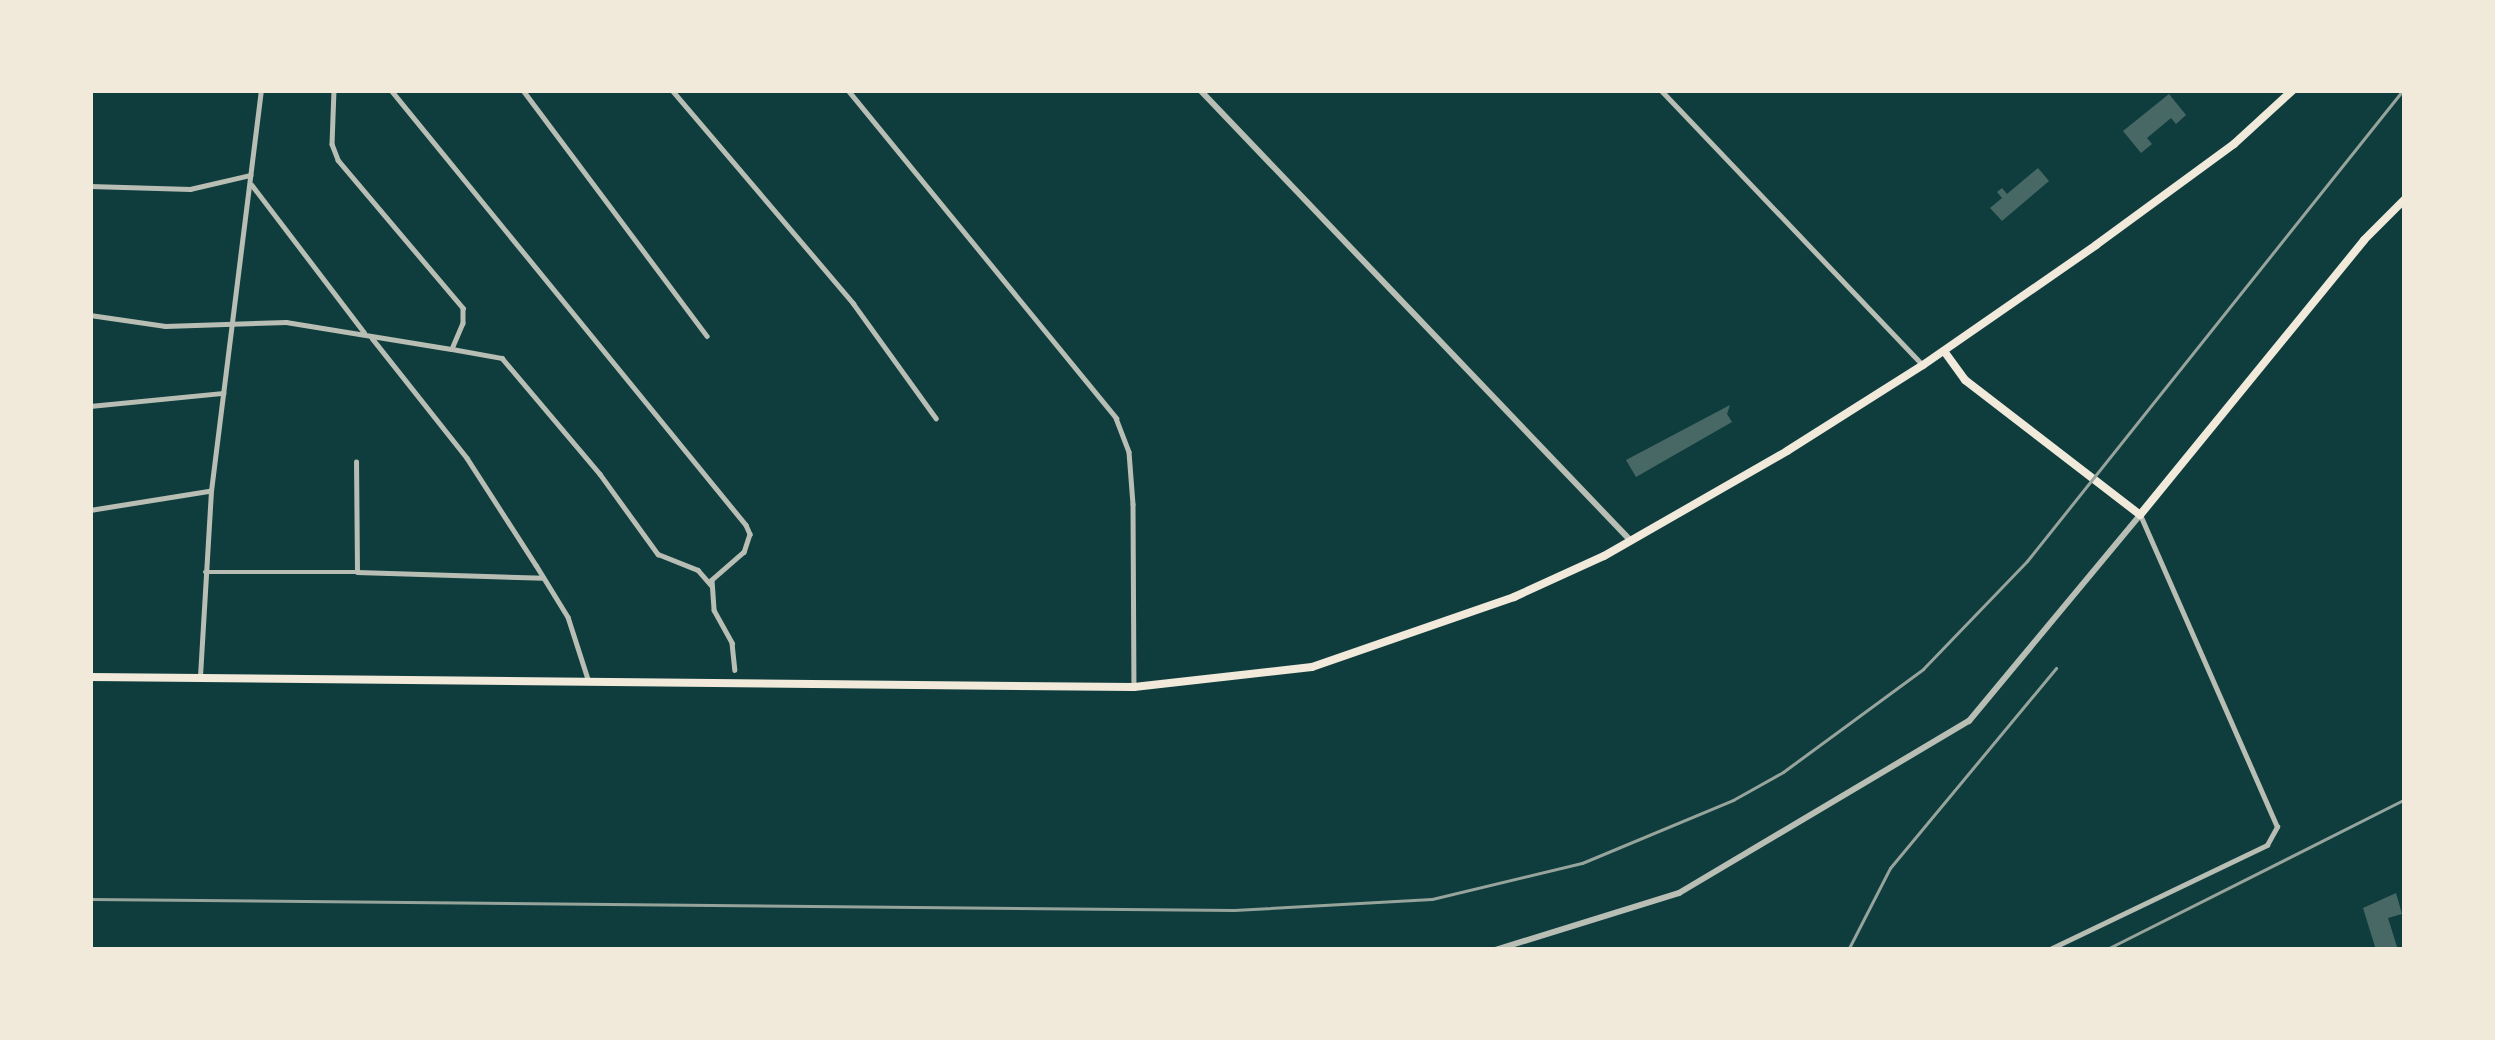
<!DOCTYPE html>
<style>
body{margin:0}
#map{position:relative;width:2495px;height:1040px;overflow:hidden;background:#0f3d3e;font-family:"Playfair Display",serif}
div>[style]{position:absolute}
.building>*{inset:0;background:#486865}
.minor>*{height:4.5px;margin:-2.25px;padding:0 2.25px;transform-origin:2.25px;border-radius:2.25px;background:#b8beb3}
.tertiary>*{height:6px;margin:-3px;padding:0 3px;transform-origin:3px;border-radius:3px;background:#b8beb3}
.secondary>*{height:8px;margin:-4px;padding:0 4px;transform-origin:4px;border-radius:4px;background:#f1e9da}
.primary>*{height:8px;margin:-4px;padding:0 4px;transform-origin:4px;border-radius:4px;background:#f1e9da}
.rail>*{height:3px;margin:-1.5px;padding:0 1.5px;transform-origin:1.5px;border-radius:1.5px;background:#97a49c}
span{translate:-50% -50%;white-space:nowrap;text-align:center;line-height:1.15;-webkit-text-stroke:12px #f1e9da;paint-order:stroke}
.frame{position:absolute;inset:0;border:93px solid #f1e9da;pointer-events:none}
</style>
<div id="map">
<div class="building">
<div style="clip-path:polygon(2169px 94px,2186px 115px,2176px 124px,2171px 118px,2147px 138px,2152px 144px,2141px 153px,2123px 131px)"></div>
<div style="clip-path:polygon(2038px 168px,2049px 181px,2002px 221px,1990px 208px,2002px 198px,1997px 192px,2002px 188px,2007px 194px)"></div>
<div style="clip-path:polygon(1730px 405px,1727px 414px,1732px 422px,1636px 477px,1626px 460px)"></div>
<div style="clip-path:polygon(2396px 893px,2402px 914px,2388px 918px,2398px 950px,2376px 950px,2363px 908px)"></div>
</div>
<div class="minor">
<div style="left:334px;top:90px;width:54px;rotate:92.1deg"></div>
<div style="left:332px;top:144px;width:17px;rotate:69deg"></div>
<div style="left:338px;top:160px;width:194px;rotate:49.8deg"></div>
<div style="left:463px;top:308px;width:15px;rotate:90deg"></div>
<div style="left:463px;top:323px;width:28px;rotate:113deg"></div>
<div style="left:452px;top:349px;width:51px;rotate:10.2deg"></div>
<div style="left:502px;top:358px;width:152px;rotate:49.8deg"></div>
<div style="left:600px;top:474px;width:99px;rotate:54.1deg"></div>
<div style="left:658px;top:554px;width:43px;rotate:21.8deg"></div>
<div style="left:698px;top:570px;width:21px;rotate:49deg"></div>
<div style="left:391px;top:90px;width:561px;rotate:50.78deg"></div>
<div style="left:746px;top:525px;width:10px;rotate:66deg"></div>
<div style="left:750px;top:534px;width:19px;rotate:108deg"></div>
<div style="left:744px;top:552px;width:43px;rotate:138.8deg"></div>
<div style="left:712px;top:580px;width:30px;rotate:86deg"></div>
<div style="left:714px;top:610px;width:38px;rotate:61deg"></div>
<div style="left:732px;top:643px;width:27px;rotate:84deg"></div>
<div style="left:523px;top:90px;width:307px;rotate:53.2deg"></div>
<div style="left:672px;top:90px;width:280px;rotate:49.6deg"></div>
<div style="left:853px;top:303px;width:142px;rotate:54.2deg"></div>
<div style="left:848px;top:90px;width:424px;rotate:50.7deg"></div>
<div style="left:1116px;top:418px;width:36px;rotate:69deg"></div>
<div style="left:1129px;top:452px;width:52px;rotate:85.6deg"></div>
<div style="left:1133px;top:504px;width:183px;rotate:89.7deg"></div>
<div style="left:1661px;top:90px;width:378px;rotate:46.4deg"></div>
<div style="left:252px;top:185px;width:185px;rotate:52.7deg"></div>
<div style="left:90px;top:186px;width:100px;rotate:1.7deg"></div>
<div style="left:190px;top:189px;width:62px;rotate:-13.1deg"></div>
<div style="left:90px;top:315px;width:76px;rotate:8.3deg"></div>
<div style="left:165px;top:326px;width:121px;rotate:-1.9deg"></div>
<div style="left:286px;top:322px;width:167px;rotate:9.3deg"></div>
<div style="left:372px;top:338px;width:153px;rotate:51.6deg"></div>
<div style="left:467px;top:458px;width:127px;rotate:57.2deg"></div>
<div style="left:536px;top:565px;width:61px;rotate:58.4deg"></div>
<div style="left:568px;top:617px;width:65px;rotate:72.1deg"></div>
<div style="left:90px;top:406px;width:134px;rotate:-5.6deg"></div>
<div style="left:90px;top:510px;width:121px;rotate:-9.1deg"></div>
<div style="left:205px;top:572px;width:152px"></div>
<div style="left:357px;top:572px;width:110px;rotate:-90.5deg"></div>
<div style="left:357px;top:572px;width:186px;rotate:1.8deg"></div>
<div style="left:200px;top:676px;width:185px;rotate:-86.6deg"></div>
<div style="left:211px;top:491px;width:404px;rotate:-82.9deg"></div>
<div style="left:2048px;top:950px;width:243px;rotate:-25.6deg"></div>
<div style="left:2267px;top:845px;width:21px;rotate:-61deg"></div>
<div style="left:2277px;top:827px;width:341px;rotate:-113.7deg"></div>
</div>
<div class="tertiary">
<div style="left:1200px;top:90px;width:624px;rotate:46.3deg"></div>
<div style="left:1495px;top:950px;width:193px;rotate:-17.2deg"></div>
<div style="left:1679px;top:893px;width:337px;rotate:-30.7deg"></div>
<div style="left:1969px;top:721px;width:268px;rotate:-50.3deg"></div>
</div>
<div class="secondary">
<div style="left:1944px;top:351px;width:36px;rotate:54deg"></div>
<div style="left:1965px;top:380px;width:221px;rotate:37.6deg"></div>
<div style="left:2140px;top:515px;width:355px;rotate:-50.8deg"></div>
<div style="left:2364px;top:240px;width:58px;rotate:-45deg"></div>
</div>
<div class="primary">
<div style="left:90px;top:677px;width:1044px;rotate:0.55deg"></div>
<div style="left:1134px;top:687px;width:179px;rotate:-6.4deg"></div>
<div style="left:1312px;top:667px;width:214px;rotate:-19.1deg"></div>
<div style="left:1514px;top:597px;width:99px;rotate:-24.5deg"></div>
<div style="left:1604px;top:556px;width:211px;rotate:-29.8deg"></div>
<div style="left:1787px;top:451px;width:161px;rotate:-32.3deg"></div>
<div style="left:1923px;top:365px;width:211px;rotate:-34.7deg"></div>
<div style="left:2096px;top:245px;width:171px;rotate:-36.2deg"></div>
<div style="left:2234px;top:144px;width:80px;rotate:-42.5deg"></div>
</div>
<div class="rail">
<div style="left:90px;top:899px;width:1144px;rotate:0.55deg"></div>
<div style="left:1234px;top:910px;width:198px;rotate:-3.2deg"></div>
<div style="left:1432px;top:899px;width:154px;rotate:-13.5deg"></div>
<div style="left:1582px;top:863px;width:164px;rotate:-22.6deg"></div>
<div style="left:1733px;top:800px;width:57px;rotate:-29.2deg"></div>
<div style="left:1783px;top:772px;width:174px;rotate:-36.3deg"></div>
<div style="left:1923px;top:669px;width:150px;rotate:-46.1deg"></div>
<div style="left:2027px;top:561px;width:603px;rotate:-51.4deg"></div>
<div style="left:1848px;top:950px;width:92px;rotate:-62.9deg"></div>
<div style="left:1890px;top:868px;width:260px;rotate:-50.3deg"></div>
<div style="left:2105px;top:950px;width:336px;rotate:-26.7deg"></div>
</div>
<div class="frame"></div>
</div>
